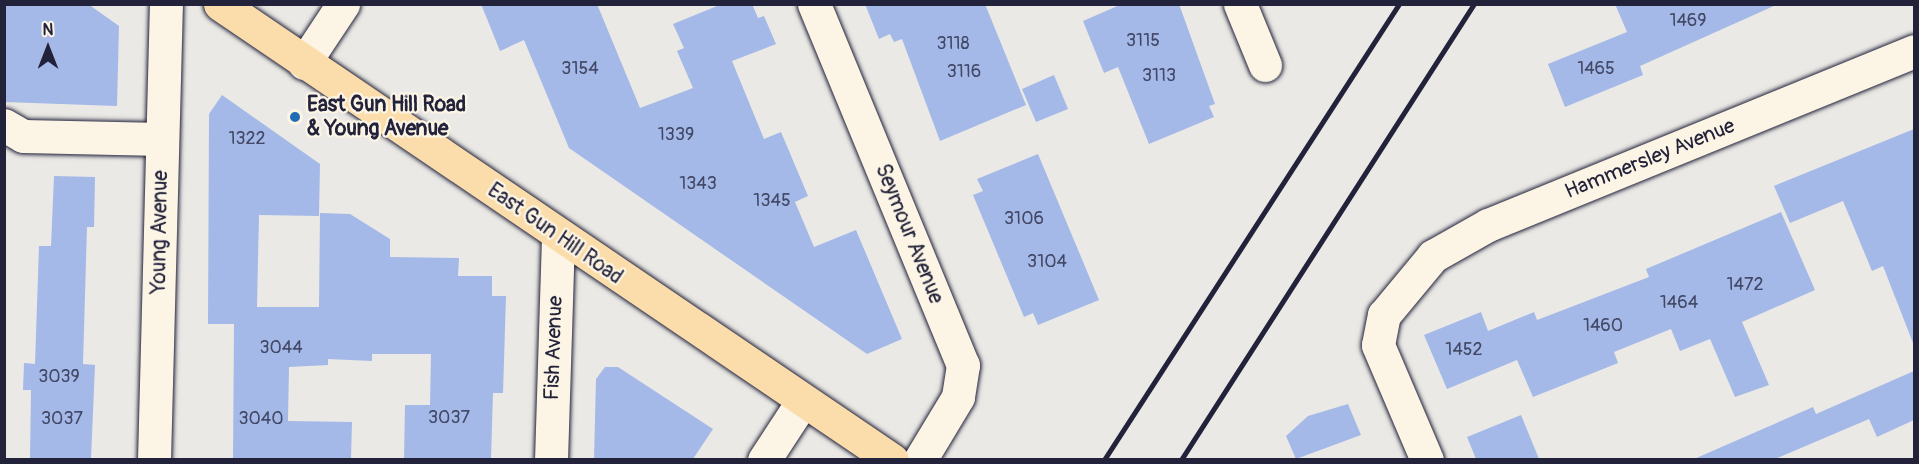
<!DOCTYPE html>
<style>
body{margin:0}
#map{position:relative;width:1919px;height:464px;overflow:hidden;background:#eae9e5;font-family:Pangolin,sans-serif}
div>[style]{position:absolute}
.building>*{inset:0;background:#a4b9e7}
.roads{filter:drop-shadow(0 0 2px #22223b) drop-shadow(0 0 2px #22223b)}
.minor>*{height:33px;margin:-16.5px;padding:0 16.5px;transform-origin:16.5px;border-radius:16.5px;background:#fcf5e5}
.major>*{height:33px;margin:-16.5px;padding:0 16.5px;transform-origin:16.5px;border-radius:16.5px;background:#fbddab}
.rail>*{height:4.5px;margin:-2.25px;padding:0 2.25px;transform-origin:2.25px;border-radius:2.25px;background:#22223b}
.dots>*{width:16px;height:16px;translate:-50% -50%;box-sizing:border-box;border:3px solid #fcf5e5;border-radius:50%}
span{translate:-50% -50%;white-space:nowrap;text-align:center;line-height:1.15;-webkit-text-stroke:4.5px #fcf5e5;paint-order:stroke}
.number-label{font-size:18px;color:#424866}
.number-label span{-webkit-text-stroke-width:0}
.poi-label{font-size:21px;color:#22223b;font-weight:700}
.left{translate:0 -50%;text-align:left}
.street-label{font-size:21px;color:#22223b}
.frame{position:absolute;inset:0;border:6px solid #22223b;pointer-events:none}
.north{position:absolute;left:18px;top:18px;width:60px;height:60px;-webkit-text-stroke:4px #fcf5e5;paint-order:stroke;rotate:0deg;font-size:16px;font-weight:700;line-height:24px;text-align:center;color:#22223b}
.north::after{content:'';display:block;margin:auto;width:21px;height:27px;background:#22223b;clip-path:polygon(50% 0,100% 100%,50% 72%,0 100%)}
</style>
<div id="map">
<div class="building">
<div style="clip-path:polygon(4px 4px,88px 4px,119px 26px,117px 106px,4px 102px)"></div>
<div style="clip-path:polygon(481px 4px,597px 4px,640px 108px,693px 88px,677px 51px,684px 48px,673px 24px,722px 4px,752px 4px,758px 18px,764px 16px,776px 44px,732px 61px,764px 139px,781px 132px,808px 196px,795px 202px,814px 247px,856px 230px,902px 339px,867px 354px,569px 148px,524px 40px,500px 51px)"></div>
<div style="clip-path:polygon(865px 4px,985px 4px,1026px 105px,940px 141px,902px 39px,894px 42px,890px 34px,879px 39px)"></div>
<div style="clip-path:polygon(1122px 4px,1179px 4px,1215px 104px,1209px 106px,1214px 117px,1149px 144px,1118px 67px,1104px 73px,1083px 21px)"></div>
<div style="clip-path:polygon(1615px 4px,1776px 4px,1776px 5px,1640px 66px,1643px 75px,1565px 107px,1548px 64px,1627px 32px)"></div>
<div style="clip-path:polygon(1054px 75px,1068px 109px,1036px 122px,1022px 89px)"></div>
<div style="clip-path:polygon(222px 95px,320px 164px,319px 216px,259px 215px,257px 307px,319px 307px,320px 213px,350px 214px,390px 239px,390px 257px,459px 258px,458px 276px,492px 276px,492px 296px,506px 296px,503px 393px,493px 393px,491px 459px,404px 459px,405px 405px,430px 405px,431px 354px,372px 354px,372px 361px,328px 359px,328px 365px,289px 367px,288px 421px,352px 422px,351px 459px,233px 459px,234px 324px,208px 324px,209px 114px)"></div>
<div style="clip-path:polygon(1914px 129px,1914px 342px,1913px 343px,1883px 266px,1872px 271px,1843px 201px,1790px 223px,1774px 186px)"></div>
<div style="clip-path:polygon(1038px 154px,1099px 300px,1038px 325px,1033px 313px,1024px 317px,973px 195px,983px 191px,977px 179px)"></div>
<div style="clip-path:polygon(54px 176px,95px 177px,94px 227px,87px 227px,83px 364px,95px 365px,91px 459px,30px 459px,31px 390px,23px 390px,24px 363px,35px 364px,39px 246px,51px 246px)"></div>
<div style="clip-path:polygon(1781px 212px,1815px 290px,1742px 322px,1769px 385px,1735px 397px,1710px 339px,1680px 351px,1671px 329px,1614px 352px,1618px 363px,1533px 397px,1517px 360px,1447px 389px,1424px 335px,1481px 312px,1488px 331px,1534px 312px,1537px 320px,1649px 277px,1646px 269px)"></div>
<div style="clip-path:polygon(605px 367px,618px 367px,713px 429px,693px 459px,594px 459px,596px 379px)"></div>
<div style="clip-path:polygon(1914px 371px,1914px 420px,1877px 437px,1869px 419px,1775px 459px,1694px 459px,1813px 407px,1816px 414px)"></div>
<div style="clip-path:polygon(1348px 404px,1361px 435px,1296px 459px,1286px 436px,1308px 416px)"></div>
<div style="clip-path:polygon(1521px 415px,1539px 459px,1476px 459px,1467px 437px)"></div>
</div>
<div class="roads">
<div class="minor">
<div style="left:814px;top:4px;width:391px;rotate:67.6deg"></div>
<div style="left:963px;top:365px;width:32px;rotate:99deg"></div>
<div style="left:958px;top:397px;width:74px;rotate:121.1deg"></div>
<div style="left:1240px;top:4px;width:66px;rotate:67.7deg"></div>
<div style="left:304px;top:63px;width:71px;rotate:-56.5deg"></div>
<div style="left:4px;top:125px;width:22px;rotate:30deg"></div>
<div style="left:23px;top:136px;width:139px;rotate:1.2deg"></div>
<div style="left:154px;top:460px;width:456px;rotate:-88.5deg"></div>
<div style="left:551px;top:460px;width:223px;rotate:-88.2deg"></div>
<div style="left:764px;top:460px;width:69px;rotate:-56.8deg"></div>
<div style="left:1427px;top:460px;width:125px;rotate:-113.1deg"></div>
<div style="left:1378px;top:345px;width:31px;rotate:-79deg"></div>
<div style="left:1384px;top:315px;width:77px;rotate:-50.3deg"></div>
<div style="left:1433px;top:256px;width:63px;rotate:-29.4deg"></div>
<div style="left:1488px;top:225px;width:460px;rotate:-22.2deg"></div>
</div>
<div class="major">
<div style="left:220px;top:4px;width:812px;rotate:34.16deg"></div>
</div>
</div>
<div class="rail">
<div style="left:1104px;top:460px;width:543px;rotate:-57.1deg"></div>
<div style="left:1181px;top:460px;width:542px;rotate:-57.28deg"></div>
</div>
<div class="dots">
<div style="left:295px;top:117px;background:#1f6fb2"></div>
</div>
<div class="number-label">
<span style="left:1688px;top:21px">1469</span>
<span style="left:1143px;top:41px">3115</span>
<span style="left:953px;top:44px">3118</span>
<span style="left:580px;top:69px">3154</span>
<span style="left:1596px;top:69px">1465</span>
<span style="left:964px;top:72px">3116</span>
<span style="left:1159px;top:76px">3113</span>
<span style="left:676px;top:135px">1339</span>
<span style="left:247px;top:139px">1322</span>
<span style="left:698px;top:184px">1343</span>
<span style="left:772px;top:201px">1345</span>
<span style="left:1024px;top:219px">3106</span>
<span style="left:1047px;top:262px">3104</span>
<span style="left:1745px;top:285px">1472</span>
<span style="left:1679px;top:303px">1464</span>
<span style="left:1603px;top:326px">1460</span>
<span style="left:281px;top:348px">3044</span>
<span style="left:1464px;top:350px">1452</span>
<span style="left:59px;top:377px">3039</span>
<span style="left:449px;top:418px">3037</span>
<span style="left:62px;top:419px">3037</span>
<span style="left:261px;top:419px">3040</span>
</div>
<div class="poi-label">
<span class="left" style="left:307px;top:117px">East Gun Hill Road<br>&amp; Young Avenue</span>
</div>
<div class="street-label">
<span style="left:1650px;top:159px;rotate:-22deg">Hammersley Avenue</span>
<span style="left:160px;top:232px;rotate:-89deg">Young Avenue</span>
<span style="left:555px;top:234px;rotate:35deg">East Gun Hill Road</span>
<span style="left:909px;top:234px;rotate:68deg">Seymour Avenue</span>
<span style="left:554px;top:348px;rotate:-88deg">Fish Avenue</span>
</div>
<div class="frame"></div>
<div class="north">N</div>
</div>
